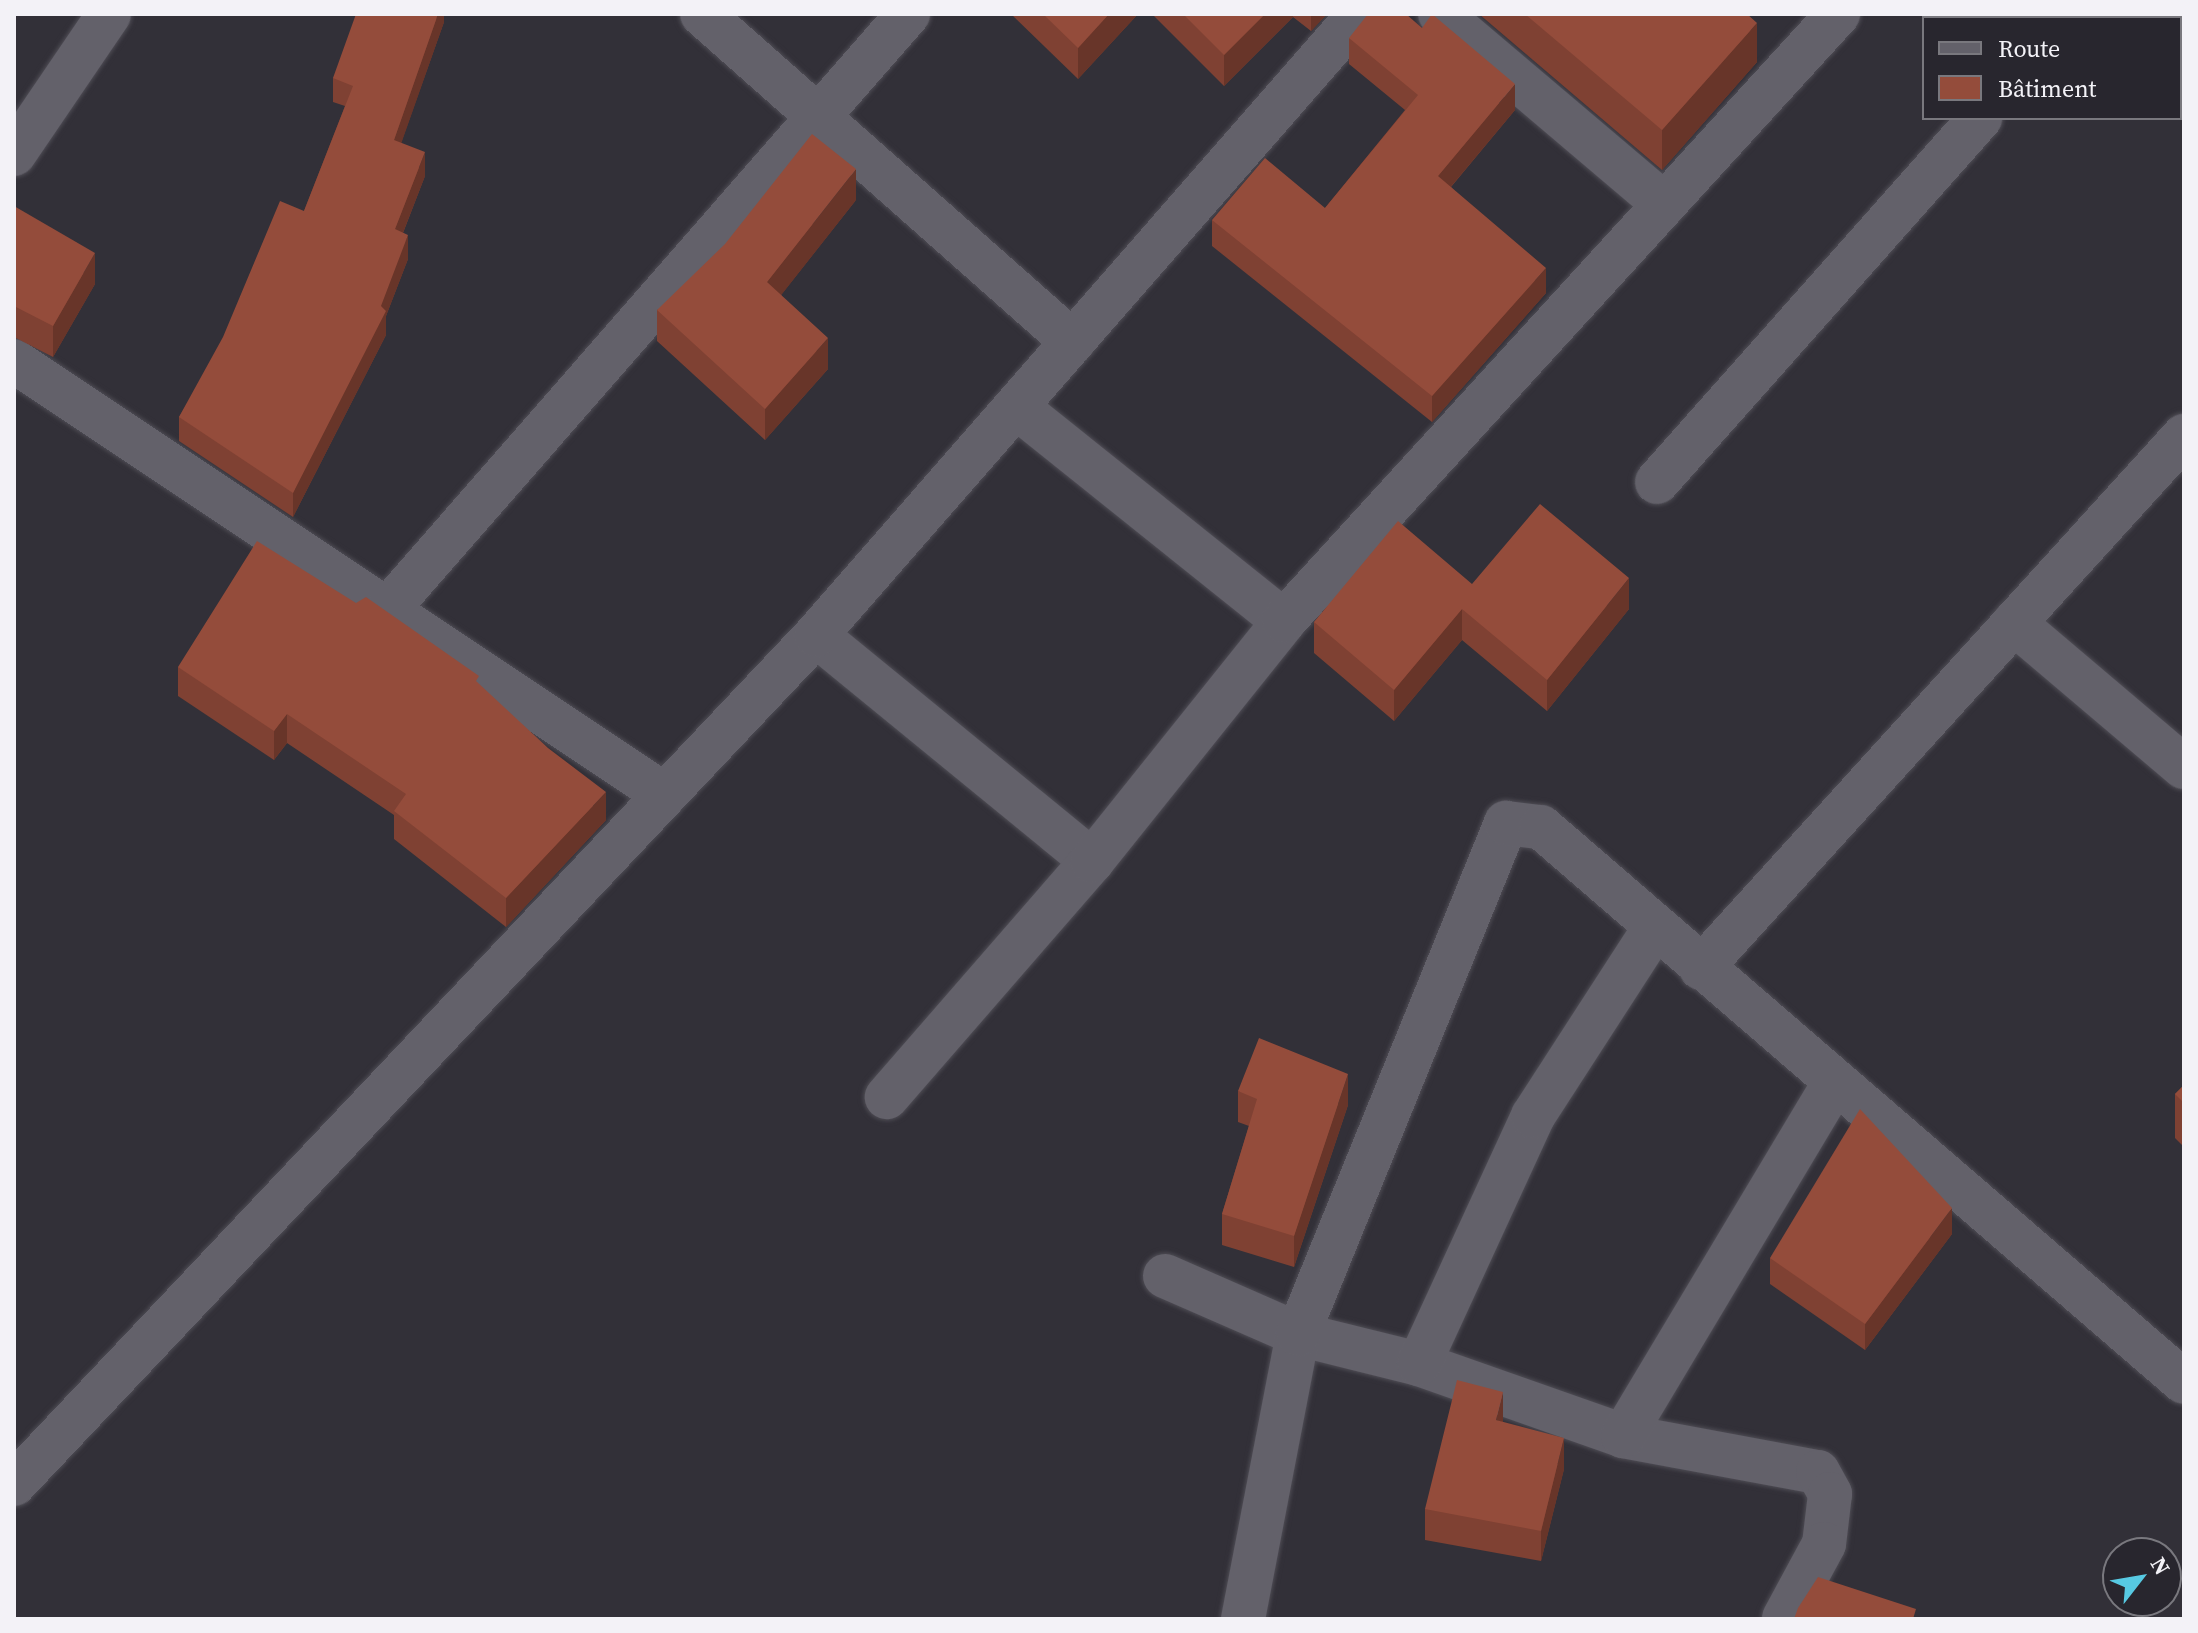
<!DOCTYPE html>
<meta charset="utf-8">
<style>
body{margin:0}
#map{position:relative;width:2198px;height:1633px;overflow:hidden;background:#323038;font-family:"Source Serif 4",serif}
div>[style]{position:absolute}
.roads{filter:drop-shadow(0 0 2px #4e4c54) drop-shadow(0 0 2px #4e4c54)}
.street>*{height:44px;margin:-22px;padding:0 22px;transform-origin:22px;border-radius:22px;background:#63616a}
.wall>*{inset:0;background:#7f4133}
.shaded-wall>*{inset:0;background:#683529}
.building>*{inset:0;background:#944c3b}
span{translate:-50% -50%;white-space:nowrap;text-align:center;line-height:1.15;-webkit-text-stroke:7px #28262e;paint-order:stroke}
.frame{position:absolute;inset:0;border:16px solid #f3f2f7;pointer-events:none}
.legend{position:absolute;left:1922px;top:16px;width:260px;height:104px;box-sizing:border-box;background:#28262e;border:2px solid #79787e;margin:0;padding:10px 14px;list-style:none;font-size:24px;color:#f3f2f7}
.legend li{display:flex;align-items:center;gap:16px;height:40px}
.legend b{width:40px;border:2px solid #79787e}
.north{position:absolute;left:2102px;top:1537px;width:80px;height:80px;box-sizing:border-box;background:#28262e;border:2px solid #79787e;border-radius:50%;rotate:59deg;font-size:22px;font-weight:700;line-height:32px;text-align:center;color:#f3f2f7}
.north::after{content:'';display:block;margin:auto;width:28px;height:36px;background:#57c9e2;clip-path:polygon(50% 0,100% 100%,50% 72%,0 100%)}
</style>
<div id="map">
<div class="roads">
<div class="street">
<div style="left:702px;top:14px;width:495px;rotate:41.5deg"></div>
<div style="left:1440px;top:14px;width:294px;rotate:40.3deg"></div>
<div style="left:2069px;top:18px;width:5px;rotate:-53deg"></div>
<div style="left:14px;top:154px;width:169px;rotate:-55.8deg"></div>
<div style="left:14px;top:361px;width:782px;rotate:33.69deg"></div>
<div style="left:1019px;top:409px;width:339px;rotate:38.7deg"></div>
<div style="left:1657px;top:482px;width:487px;rotate:-48.4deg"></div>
<div style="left:387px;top:610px;width:792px;rotate:-48.84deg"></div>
<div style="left:2014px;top:623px;width:223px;rotate:40.3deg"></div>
<div style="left:816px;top:635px;width:357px;rotate:39.3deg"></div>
<div style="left:1092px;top:861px;width:313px;rotate:131deg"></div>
<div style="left:1092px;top:861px;width:307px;rotate:-51.3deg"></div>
<div style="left:1284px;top:621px;width:822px;rotate:-47.61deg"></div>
<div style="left:1701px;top:968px;width:719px;rotate:-47.76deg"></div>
<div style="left:1165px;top:1276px;width:145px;rotate:23.6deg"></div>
<div style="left:1298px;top:1334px;width:125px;rotate:13.9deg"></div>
<div style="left:1419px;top:1364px;width:216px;rotate:19.4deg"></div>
<div style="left:1623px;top:1436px;width:198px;rotate:10.5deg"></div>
<div style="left:1818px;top:1472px;width:25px;rotate:61deg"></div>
<div style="left:1830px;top:1494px;width:50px;rotate:96.8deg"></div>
<div style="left:1824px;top:1544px;width:84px;rotate:118.4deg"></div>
<div style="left:1419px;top:1364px;width:273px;rotate:-65.3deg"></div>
<div style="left:1533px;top:1116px;width:223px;rotate:-57.1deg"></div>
<div style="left:1623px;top:1436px;width:413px;rotate:-59.1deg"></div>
<div style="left:14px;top:1484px;width:1168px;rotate:-46.63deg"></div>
<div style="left:816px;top:635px;width:825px;rotate:-48.83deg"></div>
<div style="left:1243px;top:1619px;width:290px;rotate:-79.1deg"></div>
<div style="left:1298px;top:1334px;width:552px;rotate:-67.85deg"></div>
<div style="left:1506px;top:823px;width:35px;rotate:7deg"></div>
<div style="left:1541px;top:827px;width:849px;rotate:40.8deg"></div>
</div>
</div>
<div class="wall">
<div style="clip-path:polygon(444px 14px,444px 22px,401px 143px,425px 176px,403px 233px,408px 259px,386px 316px,386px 335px,293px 517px,179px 441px,179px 417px,304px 211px,345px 106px,333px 102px,333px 78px)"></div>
<div style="clip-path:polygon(1011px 14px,1138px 14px,1078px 79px)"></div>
<div style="clip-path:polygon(1152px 14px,1327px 14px,1311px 31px,1293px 17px,1224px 86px)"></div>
<div style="clip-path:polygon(1479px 14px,1747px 14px,1757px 62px,1662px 170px)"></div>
<div style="clip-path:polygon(1349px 38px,1515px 110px,1451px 187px,1546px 293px,1432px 422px,1212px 246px,1212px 220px,1325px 208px,1405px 110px,1349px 64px)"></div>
<div style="clip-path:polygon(856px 200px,781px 295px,828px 369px,765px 440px,657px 341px,657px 310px)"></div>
<div style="clip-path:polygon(14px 206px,95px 284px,53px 357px,14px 337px)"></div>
<div style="clip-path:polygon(1472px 584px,1629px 609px,1547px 711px,1462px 640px,1394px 721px,1314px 653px,1314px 622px)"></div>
<div style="clip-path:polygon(178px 667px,479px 685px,606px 820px,506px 927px,394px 839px,394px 815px,287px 743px,274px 760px,178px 696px)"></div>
<div style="clip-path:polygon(2184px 1085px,2184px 1147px,2175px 1138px,2175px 1094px)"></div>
<div style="clip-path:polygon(1238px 1091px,1348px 1105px,1294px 1267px,1222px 1245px,1222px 1214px,1249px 1126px,1238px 1122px)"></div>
<div style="clip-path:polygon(1952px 1234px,1865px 1350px,1770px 1284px,1770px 1258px)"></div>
<div style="clip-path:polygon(1503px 1422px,1564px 1469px,1541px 1561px,1425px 1540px,1425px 1509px)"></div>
</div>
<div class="shaded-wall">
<div style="clip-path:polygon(438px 14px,444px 14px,444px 22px,394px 164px,394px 140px)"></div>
<div style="clip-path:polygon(1109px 14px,1138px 14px,1078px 79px,1078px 48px)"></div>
<div style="clip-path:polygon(1265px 14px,1293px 14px,1293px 17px,1224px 86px,1224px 55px)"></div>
<div style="clip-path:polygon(1311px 14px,1327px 14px,1311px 31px)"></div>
<div style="clip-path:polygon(1757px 23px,1757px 62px,1662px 170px,1662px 130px)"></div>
<div style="clip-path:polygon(1515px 84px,1515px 110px,1438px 202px,1438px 176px)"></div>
<div style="clip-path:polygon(425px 152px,425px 176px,395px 253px,395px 229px)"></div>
<div style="clip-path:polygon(856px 169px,856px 200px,767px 313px,767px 282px)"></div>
<div style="clip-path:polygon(408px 235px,408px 259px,386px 316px,386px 335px,293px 517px,293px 493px)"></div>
<div style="clip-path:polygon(95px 253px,95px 284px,53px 357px,53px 326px)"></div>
<div style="clip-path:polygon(1546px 268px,1546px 293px,1432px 422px,1432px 396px)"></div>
<div style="clip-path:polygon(828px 338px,828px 369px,765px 440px,765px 409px)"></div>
<div style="clip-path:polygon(1629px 578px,1629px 609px,1547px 711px,1547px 680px)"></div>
<div style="clip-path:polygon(1462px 609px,1462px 640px,1394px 721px,1394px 690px)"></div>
<div style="clip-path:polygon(287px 714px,287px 743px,274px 760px,274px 731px)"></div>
<div style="clip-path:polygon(606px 792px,606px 820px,506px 927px,506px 898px)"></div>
<div style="clip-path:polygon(1348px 1074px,1348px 1105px,1294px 1267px,1294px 1236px)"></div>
<div style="clip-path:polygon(1952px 1208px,1952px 1234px,1865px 1350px,1865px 1324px)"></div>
<div style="clip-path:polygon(1503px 1392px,1503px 1423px,1496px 1420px)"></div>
<div style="clip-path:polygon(1564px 1438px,1564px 1469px,1541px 1561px,1541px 1531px)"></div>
</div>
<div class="building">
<div style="clip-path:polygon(356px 14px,438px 14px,394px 140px,425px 152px,395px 229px,408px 235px,381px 306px,386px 311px,293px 493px,179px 417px,223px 337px,280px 201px,304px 211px,353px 86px,333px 78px)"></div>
<div style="clip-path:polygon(1043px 14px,1109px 14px,1078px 48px)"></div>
<div style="clip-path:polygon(1183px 14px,1265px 14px,1224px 55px)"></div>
<div style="clip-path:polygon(1368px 14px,1406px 14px,1422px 28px,1432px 14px,1515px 84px,1438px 176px,1546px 268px,1432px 396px,1212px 220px,1265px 158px,1325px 208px,1418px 95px,1349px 38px)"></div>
<div style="clip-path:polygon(1525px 14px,1747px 14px,1757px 23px,1662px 130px)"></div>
<div style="clip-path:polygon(812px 134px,856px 169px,767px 282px,828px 338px,765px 409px,657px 310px,725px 244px)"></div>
<div style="clip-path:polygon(14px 206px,95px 253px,53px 326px,14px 306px)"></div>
<div style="clip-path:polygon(1540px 504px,1629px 578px,1547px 680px,1462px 609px,1394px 690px,1314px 622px,1398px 521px,1472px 584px)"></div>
<div style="clip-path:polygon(257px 541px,356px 603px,366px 597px,479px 676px,476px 681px,548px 748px,606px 792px,506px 898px,394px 811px,406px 794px,287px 714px,274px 731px,178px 667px)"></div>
<div style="clip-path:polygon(1259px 1038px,1348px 1074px,1294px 1236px,1222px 1214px,1257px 1099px,1238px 1091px)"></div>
<div style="clip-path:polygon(2184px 1085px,2184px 1103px,2175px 1094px)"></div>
<div style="clip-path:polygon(1860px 1109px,1952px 1208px,1865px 1324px,1770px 1258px)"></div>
<div style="clip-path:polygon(1457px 1380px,1503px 1392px,1496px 1420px,1564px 1438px,1541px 1531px,1425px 1509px)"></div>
<div style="clip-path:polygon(1818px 1577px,1916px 1609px,1913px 1619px,1794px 1619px,1798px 1608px)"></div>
</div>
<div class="frame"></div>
<ul class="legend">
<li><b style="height:10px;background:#63616a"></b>Route</li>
<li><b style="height:22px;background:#944c3b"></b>Bâtiment</li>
</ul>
<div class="north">N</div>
</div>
